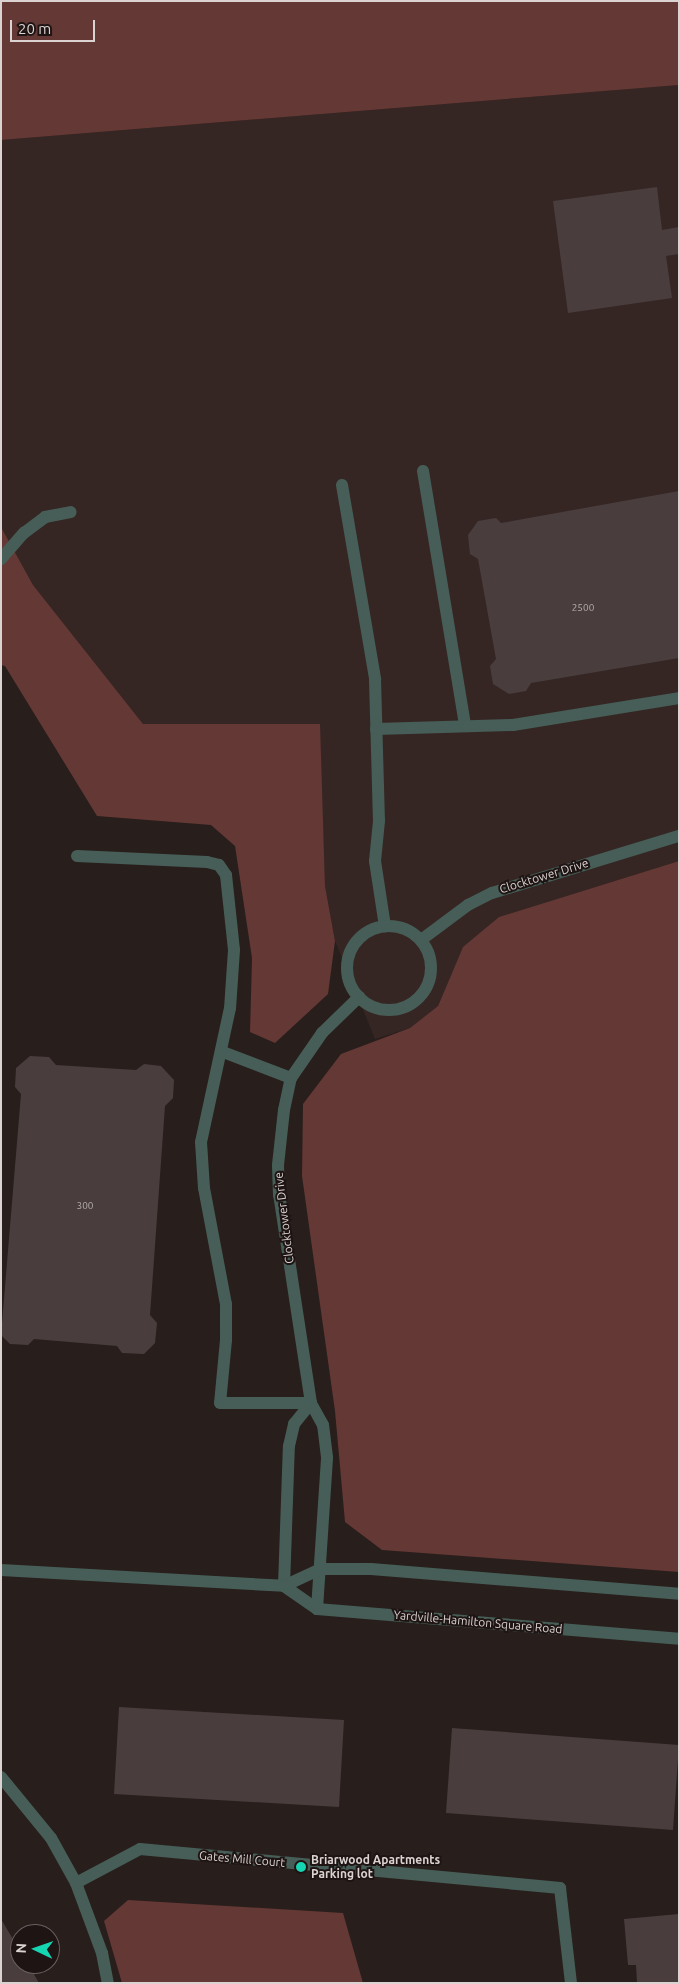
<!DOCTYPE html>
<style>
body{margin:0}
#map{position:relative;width:680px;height:1984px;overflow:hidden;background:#281e1c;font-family:Ubuntu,sans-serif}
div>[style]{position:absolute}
.built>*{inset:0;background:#352624}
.green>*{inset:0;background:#643834}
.building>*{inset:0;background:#493e3d}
.service>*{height:12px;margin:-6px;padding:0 6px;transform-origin:6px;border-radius:6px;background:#465e57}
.service>.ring{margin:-6px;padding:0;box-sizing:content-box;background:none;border:12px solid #465e57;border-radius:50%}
.minor>*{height:12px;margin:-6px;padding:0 6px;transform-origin:6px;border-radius:6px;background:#465e57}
.tertiary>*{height:12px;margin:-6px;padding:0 6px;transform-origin:6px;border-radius:6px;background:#465e57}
.dots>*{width:14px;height:14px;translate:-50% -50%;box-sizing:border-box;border:2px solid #1e1413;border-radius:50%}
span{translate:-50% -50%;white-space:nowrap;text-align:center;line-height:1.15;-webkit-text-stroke:4px #1e1413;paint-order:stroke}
.number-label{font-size:10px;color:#b6aead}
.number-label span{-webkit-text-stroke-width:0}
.street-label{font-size:12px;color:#dad3d2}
.poi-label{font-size:12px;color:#dad3d2;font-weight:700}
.left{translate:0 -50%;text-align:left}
.frame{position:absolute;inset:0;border:2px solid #dad3d2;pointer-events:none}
.north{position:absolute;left:10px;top:1924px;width:50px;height:50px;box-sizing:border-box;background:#1e1413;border:1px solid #69605f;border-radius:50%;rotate:273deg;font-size:14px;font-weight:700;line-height:20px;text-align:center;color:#dad3d2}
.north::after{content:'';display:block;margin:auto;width:18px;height:22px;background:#16d5b3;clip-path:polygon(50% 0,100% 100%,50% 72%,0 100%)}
.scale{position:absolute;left:10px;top:20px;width:85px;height:22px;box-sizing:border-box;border:2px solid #dad3d2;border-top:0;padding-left:6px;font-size:15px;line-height:18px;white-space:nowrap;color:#dad3d2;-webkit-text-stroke:4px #1e1413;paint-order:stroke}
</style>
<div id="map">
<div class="built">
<div style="clip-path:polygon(679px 85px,679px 861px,499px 917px,461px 952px,438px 1006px,410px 1028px,375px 1039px,335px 941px,325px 886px,319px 724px,143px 724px,33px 585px,1px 527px,1px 140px)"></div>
</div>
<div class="green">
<div style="clip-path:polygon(1px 1px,679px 1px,679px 85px,1px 140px)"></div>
<div style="clip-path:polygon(1px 527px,33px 585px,143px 724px,320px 724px,325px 886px,335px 941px,328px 994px,275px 1043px,250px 1032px,252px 958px,235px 846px,211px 825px,97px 816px,5px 666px,1px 665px)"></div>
<div style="clip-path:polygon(679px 861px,679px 1572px,382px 1550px,345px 1522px,335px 1411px,302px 1176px,303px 1104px,341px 1054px,410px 1028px,438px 1006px,463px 947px,499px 917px)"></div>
<div style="clip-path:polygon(128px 1900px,343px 1913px,363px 1983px,122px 1983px,104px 1921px)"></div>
</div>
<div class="building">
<div style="clip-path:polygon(657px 187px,662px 230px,679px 227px,679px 254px,666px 256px,672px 298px,568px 313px,553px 201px)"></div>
<div style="clip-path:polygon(679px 491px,679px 658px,531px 683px,526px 691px,509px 694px,493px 684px,490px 666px,496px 659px,478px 559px,470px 554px,468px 535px,478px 521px,496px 518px,501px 523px)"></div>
<div style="clip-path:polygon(30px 1056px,49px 1057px,56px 1065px,136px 1070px,144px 1064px,161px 1066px,174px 1080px,173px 1098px,165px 1106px,150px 1315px,157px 1323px,155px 1343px,144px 1354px,122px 1353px,117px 1346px,34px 1339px,28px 1345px,10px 1344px,1px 1335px,21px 1094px,15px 1087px,16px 1068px)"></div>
<div style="clip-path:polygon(119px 1707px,344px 1720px,339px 1807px,114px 1794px)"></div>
<div style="clip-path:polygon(452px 1728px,679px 1745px,673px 1830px,446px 1813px)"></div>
<div style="clip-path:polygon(679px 1914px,679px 1983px,637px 1983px,636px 1965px,628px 1965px,624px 1919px)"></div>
<div style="clip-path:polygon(1px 1919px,20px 1951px,20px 1964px,28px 1964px,39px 1983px,1px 1983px)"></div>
</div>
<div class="service">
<div style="left:423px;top:471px;width:258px;rotate:80.6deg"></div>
<div style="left:342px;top:485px;width:197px;rotate:80.3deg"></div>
<div style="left:375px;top:679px;width:142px;rotate:88.4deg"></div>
<div style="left:379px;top:821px;width:40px;rotate:95.7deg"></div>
<div style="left:375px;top:861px;width:66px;rotate:81.3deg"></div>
<div style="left:1px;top:559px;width:35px;rotate:-49deg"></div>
<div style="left:24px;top:533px;width:26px;rotate:-37deg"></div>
<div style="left:45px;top:517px;width:26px;rotate:-11deg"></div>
<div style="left:376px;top:729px;width:137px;rotate:-1.7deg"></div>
<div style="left:513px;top:725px;width:168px;rotate:-9.2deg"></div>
<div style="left:77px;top:856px;width:130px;rotate:2.6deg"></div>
<div style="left:207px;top:862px;width:12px;rotate:14deg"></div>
<div style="left:219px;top:865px;width:12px;rotate:55deg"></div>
<div style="left:226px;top:875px;width:75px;rotate:83.9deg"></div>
<div style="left:234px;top:950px;width:58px;rotate:93.9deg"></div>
<div style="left:230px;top:1008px;width:137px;rotate:102.2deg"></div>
<div style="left:201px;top:1142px;width:46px;rotate:86.3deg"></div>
<div style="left:204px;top:1188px;width:118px;rotate:79.3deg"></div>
<div style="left:226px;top:1304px;width:36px;rotate:90deg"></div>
<div style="left:226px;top:1340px;width:63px;rotate:95.4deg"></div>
<div style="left:220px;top:1403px;width:91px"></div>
<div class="ring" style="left:347px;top:926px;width:72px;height:72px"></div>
<div style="left:421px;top:940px;width:59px;rotate:-36.7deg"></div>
<div style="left:468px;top:905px;width:27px;rotate:-27deg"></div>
<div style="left:492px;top:893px;width:195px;rotate:-17deg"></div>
<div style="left:223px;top:1052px;width:73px;rotate:20.9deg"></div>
<div style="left:284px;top:1586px;width:140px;rotate:-88deg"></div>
<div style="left:289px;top:1446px;width:23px;rotate:-77deg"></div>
<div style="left:294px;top:1424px;width:27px;rotate:-51deg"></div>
<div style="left:317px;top:1609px;width:152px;rotate:-86.2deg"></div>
<div style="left:327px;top:1457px;width:32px;rotate:-97deg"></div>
<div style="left:323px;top:1425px;width:25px;rotate:-119deg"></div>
<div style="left:311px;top:1403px;width:210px;rotate:-98.7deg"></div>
<div style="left:279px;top:1195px;width:30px;rotate:-92deg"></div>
<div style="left:278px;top:1165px;width:55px;rotate:-83.8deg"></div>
<div style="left:284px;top:1110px;width:33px;rotate:-78deg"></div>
<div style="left:291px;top:1078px;width:55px;rotate:-55.4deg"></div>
<div style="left:322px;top:1033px;width:52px;rotate:-44.2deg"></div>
</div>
<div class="minor">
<div style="left:1px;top:1777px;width:79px;rotate:50.7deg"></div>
<div style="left:51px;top:1838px;width:51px;rotate:60.9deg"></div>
<div style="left:76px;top:1883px;width:75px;rotate:69.6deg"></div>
<div style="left:102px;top:1953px;width:31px;rotate:79deg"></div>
<div style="left:76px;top:1883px;width:72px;rotate:-28deg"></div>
<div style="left:140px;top:1849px;width:422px;rotate:5.3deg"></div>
<div style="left:560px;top:1888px;width:96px;rotate:83.4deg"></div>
</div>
<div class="tertiary">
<div style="left:1px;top:1570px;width:283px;rotate:3.2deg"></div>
<div style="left:284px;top:1586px;width:40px;rotate:-25deg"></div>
<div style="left:320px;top:1569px;width:51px"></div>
<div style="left:371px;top:1569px;width:309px;rotate:4.6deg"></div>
<div style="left:284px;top:1586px;width:40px;rotate:34.9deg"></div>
<div style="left:317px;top:1609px;width:363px;rotate:4.7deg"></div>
</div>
<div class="dots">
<div style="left:301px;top:1867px;background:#16d5b3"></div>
</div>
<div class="number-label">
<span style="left:583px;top:608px">2500</span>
<span style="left:85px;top:1206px">300</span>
</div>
<div class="street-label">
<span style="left:544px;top:876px;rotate:-17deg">Clocktower Drive</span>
<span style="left:284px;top:1218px;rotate:-97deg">Clocktower Drive</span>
<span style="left:478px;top:1622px;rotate:5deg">Yardville-Hamilton Square Road</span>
<span style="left:242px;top:1859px;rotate:5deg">Gates Mill Court</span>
</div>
<div class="poi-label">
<span class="left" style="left:311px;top:1867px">Briarwood Apartments<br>Parking lot</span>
</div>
<div class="frame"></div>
<div class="north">N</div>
<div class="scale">20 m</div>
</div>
